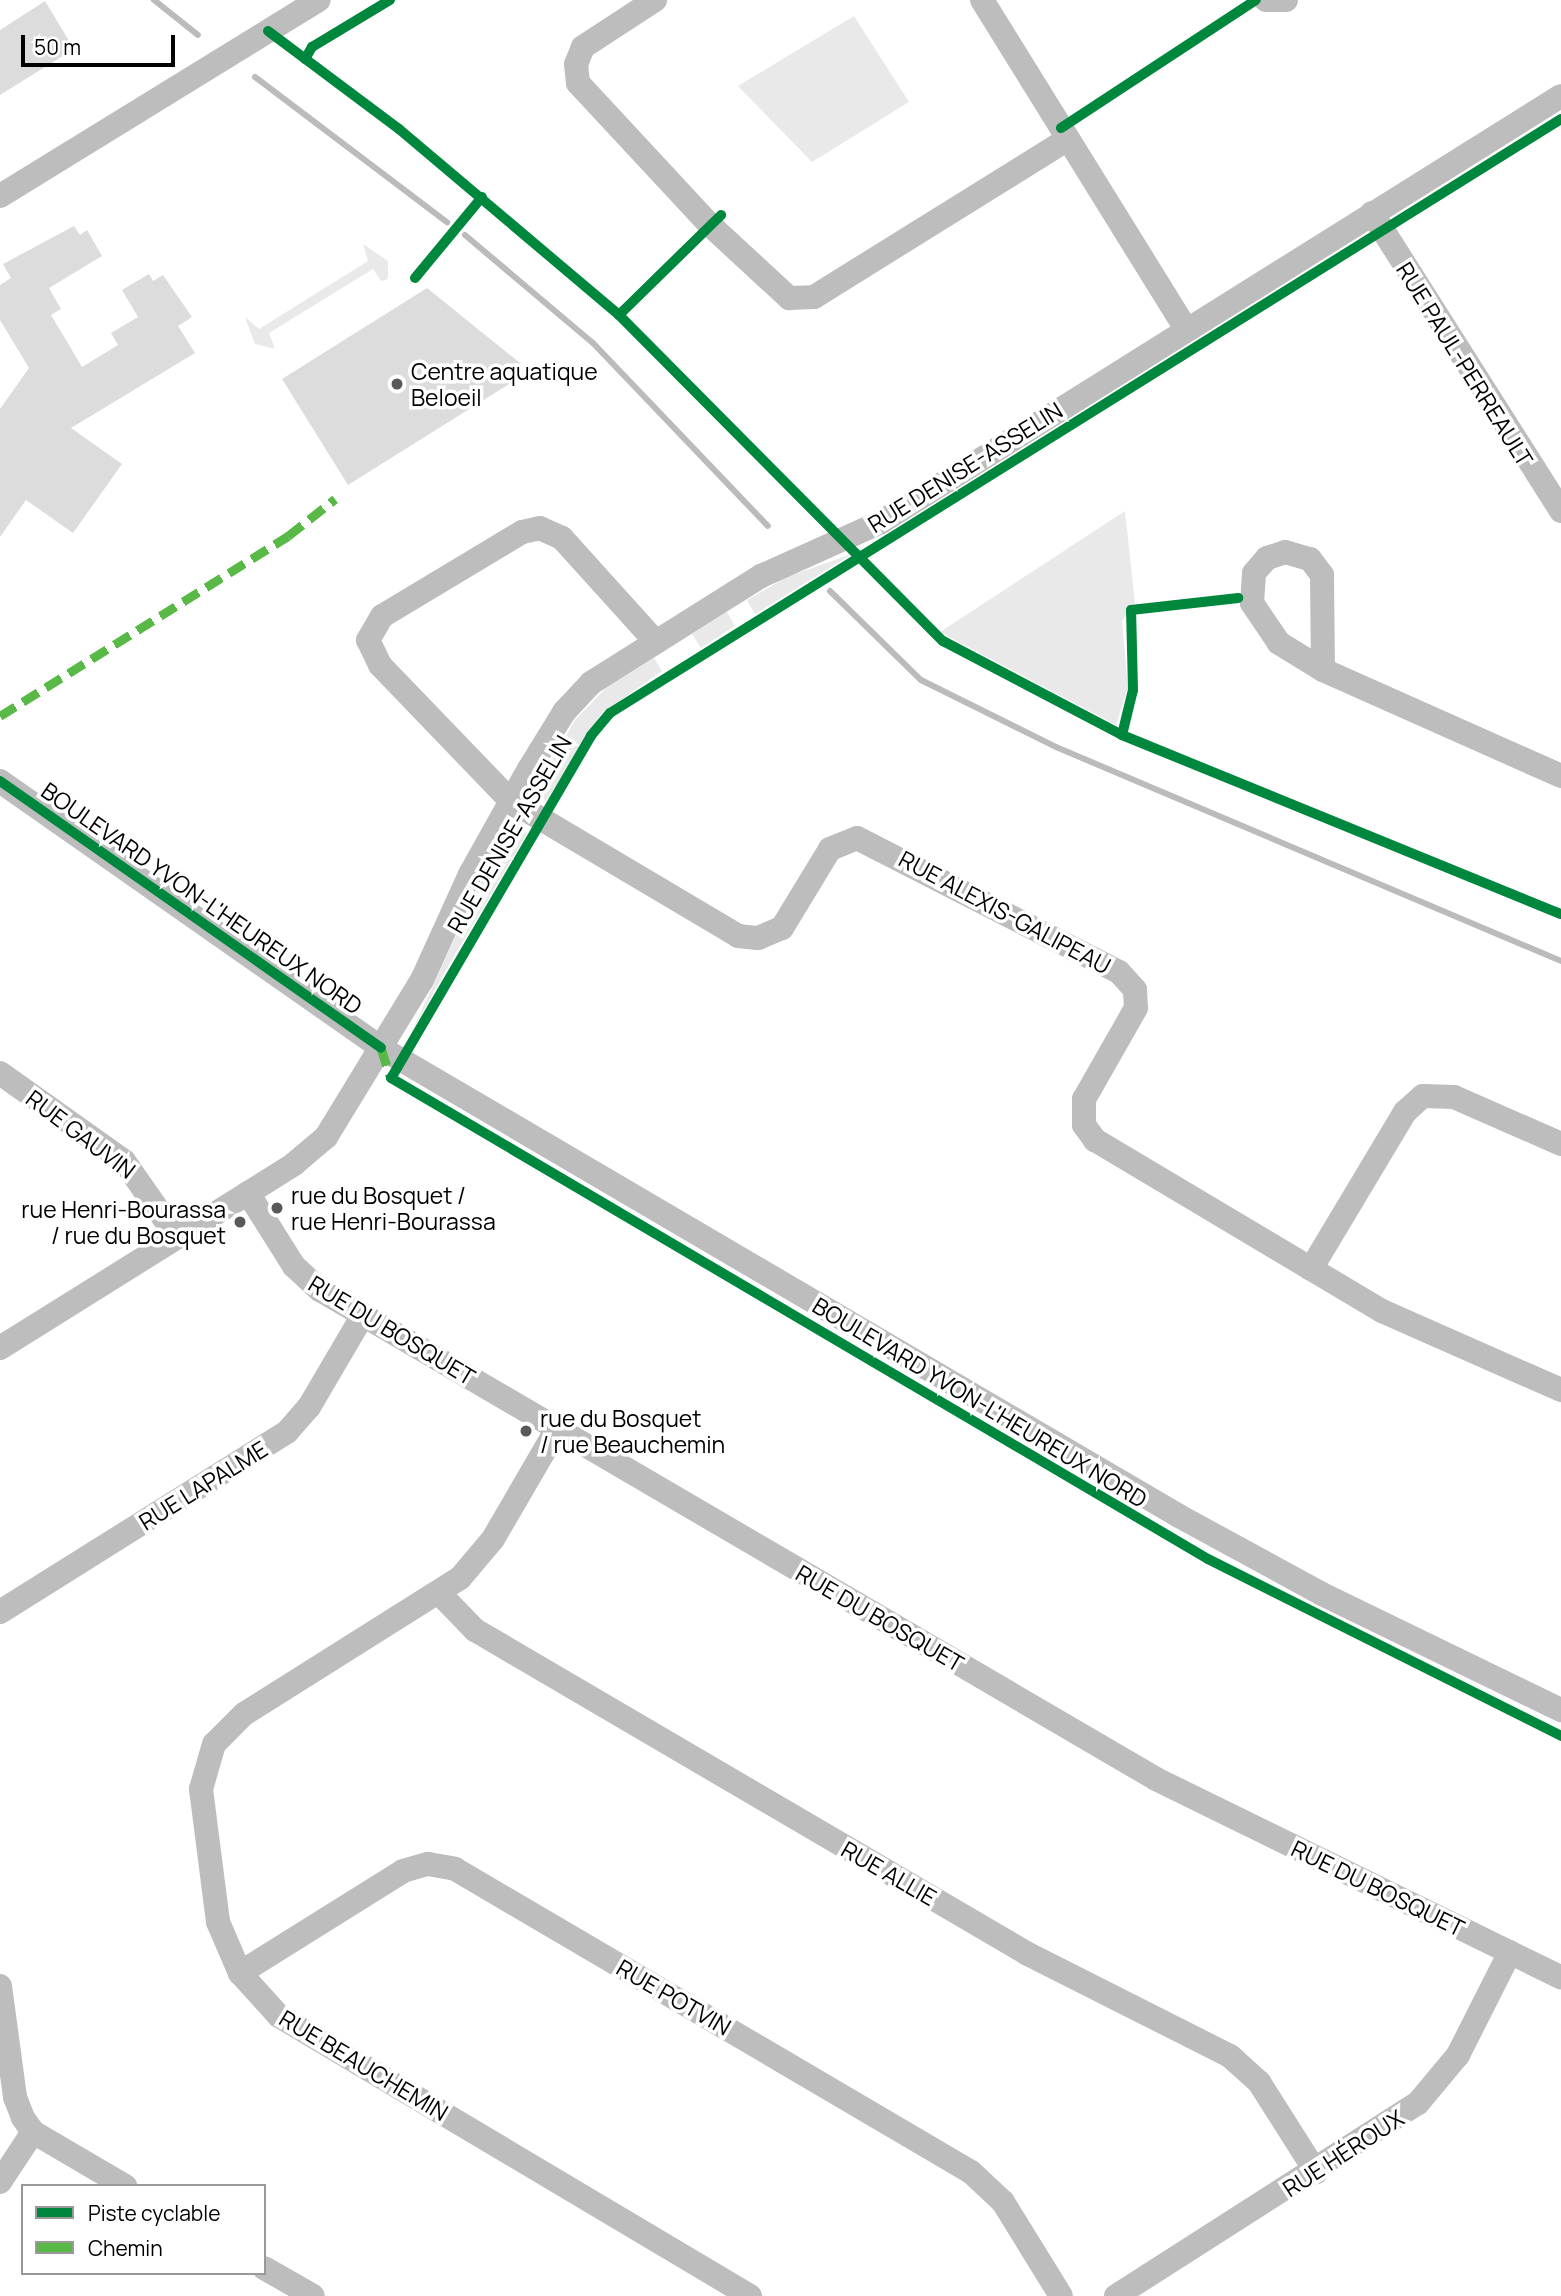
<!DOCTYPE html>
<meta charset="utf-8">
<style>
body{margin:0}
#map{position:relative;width:1561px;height:2296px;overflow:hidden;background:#fff;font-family:Manrope,sans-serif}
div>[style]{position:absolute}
.green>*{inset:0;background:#e9e9e9}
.stream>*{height:6px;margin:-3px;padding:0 3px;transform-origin:3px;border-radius:3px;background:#bbb}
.building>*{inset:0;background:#dcdcdc}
.minor>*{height:24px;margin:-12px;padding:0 12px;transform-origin:12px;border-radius:12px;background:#bdbdbd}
.quiet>*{height:9px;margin-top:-4.5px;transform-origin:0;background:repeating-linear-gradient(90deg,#58b947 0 18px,transparent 0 27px)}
.cycleway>*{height:10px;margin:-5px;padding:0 5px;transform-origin:5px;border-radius:5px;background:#00873e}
.dots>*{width:19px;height:19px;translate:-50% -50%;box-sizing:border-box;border:4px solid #fff;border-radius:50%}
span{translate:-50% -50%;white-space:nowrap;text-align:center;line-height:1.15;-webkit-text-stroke:7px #fff;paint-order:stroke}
.street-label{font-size:23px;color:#000}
.poi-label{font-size:23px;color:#000}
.left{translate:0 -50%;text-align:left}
.right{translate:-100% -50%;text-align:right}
.legend{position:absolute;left:21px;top:2184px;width:245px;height:91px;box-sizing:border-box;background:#fff;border:2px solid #999;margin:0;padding:9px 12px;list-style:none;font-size:21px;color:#000}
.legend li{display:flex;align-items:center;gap:14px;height:35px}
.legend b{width:35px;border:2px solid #999}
.scale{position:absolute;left:21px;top:35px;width:154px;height:32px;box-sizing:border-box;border:4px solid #000;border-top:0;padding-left:9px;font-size:21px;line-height:24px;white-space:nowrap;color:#000;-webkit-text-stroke:5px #fff;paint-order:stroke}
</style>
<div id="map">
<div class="green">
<div style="clip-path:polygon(854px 16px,909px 102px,812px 162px,738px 86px)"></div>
<div style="clip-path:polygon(363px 244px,388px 261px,388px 279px,381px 281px,373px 269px,269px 333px,275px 349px,255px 344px,245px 317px,259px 329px,368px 261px)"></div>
<div style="clip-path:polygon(1125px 511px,1135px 603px,1122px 621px,1128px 688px,1116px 725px,940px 632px)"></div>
<div style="clip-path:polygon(852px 554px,755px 614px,747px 600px,787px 577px)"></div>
<div style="clip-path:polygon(727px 612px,735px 626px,701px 648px,692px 634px)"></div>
<div style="clip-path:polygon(654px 658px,662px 671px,601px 714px,545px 803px,541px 780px,575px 720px,606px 688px)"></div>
<div style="clip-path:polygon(528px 832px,452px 960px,411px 1033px,485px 873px,508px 837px)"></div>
</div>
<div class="stream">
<div style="left:154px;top:0;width:56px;rotate:38.5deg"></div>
<div style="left:255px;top:77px;width:241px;rotate:37.1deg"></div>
<div style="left:465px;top:235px;width:167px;rotate:40.2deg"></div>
<div style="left:593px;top:343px;width:253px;rotate:46.3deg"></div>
<div style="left:830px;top:591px;width:127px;rotate:44.4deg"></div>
<div style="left:921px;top:680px;width:151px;rotate:26.4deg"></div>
<div style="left:1056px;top:747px;width:548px;rotate:22.97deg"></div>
</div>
<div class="building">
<div style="clip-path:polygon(45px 1px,74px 49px,0 95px,0 30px)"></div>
<div style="clip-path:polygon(74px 226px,80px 235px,87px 230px,102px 256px,49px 288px,61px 309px,51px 315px,82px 367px,118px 345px,111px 333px,138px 317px,122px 290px,149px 274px,153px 281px,163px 275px,192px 317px,178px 326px,195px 353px,71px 428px,122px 464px,73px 533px,26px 500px,0 537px,0 409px,29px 368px,0 320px,0 285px,11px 278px,3px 264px)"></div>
<div style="clip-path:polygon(427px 288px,530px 371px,348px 485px,282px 379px)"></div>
</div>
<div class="minor">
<div style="left:655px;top:0;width:86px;rotate:146.9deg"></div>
<div style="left:583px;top:47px;width:18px;rotate:112deg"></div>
<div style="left:576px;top:64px;width:19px;rotate:84deg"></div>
<div style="left:578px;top:83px;width:194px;rotate:47.1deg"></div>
<div style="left:710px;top:225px;width:108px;rotate:42.7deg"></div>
<div style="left:789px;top:298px;width:25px;rotate:-2deg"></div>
<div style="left:814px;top:297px;width:299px;rotate:-31.9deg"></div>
<div style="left:982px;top:0;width:388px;rotate:58.2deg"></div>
<div style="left:1266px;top:0;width:20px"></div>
<div style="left:0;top:196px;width:374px;rotate:-31.6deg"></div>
<div style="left:1372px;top:213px;width:353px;rotate:57.6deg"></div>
<div style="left:1285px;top:552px;width:26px;rotate:16deg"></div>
<div style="left:1310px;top:559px;width:20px;rotate:53deg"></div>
<div style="left:1322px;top:575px;width:95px;rotate:89.4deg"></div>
<div style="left:1323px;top:670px;width:52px;rotate:-148.5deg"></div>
<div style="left:1279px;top:643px;width:48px;rotate:-124deg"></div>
<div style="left:1252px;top:603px;width:30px;rotate:-86deg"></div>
<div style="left:1254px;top:573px;width:20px;rotate:-49deg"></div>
<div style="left:1267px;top:558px;width:19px;rotate:-18deg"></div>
<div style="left:655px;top:641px;width:139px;rotate:-132.1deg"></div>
<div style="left:562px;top:538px;width:24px;rotate:-156deg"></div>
<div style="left:540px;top:528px;width:18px;rotate:167deg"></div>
<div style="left:522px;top:532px;width:163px;rotate:149deg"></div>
<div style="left:382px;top:616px;width:28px;rotate:120deg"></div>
<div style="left:368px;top:640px;width:28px;rotate:64deg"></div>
<div style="left:380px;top:665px;width:189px;rotate:46.1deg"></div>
<div style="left:511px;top:801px;width:264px;rotate:30.7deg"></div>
<div style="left:738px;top:936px;width:20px;rotate:6deg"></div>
<div style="left:758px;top:938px;width:26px;rotate:-23deg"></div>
<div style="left:782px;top:928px;width:92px;rotate:-58.7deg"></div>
<div style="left:830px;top:849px;width:29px;rotate:-22deg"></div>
<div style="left:857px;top:838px;width:294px;rotate:27.1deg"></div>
<div style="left:1119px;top:972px;width:24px;rotate:48deg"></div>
<div style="left:1135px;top:990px;width:18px;rotate:87deg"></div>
<div style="left:1136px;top:1008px;width:105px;rotate:119.7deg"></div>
<div style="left:1084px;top:1099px;width:26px;rotate:90deg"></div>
<div style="left:1084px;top:1125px;width:19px;rotate:54deg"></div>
<div style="left:1095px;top:1140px;width:334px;rotate:30.8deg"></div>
<div style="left:1382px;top:1311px;width:196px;rotate:23.8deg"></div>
<div style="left:1323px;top:670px;width:261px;rotate:24deg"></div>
<div style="left:0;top:781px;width:465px;rotate:35deg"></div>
<div style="left:381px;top:1048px;width:925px;rotate:30.39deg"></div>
<div style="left:1179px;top:1516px;width:163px;rotate:28.6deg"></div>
<div style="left:1322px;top:1594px;width:266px;rotate:25.9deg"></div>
<div style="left:0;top:1073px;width:152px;rotate:35.4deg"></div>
<div style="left:124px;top:1161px;width:93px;rotate:55.1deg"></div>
<div style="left:248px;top:1193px;width:86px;rotate:57.8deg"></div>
<div style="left:294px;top:1266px;width:35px;rotate:43deg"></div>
<div style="left:320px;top:1290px;width:969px;rotate:30.32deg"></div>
<div style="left:1156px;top:1779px;width:451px;rotate:26.1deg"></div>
<div style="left:1311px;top:1269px;width:183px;rotate:-59.1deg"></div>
<div style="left:1405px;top:1112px;width:24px;rotate:-42deg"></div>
<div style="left:1423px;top:1096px;width:31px;rotate:2deg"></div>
<div style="left:1454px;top:1097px;width:117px;rotate:23.7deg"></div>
<div style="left:0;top:1348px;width:347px;rotate:-32deg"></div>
<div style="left:294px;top:1164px;width:42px;rotate:-40.2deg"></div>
<div style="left:326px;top:1137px;width:184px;rotate:-58.6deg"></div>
<div style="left:422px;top:980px;width:116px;rotate:-65.6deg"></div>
<div style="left:470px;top:874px;width:120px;rotate:-60.7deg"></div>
<div style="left:529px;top:769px;width:67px;rotate:-58.4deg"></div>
<div style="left:564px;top:712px;width:40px;rotate:-47deg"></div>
<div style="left:591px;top:683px;width:201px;rotate:-32.2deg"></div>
<div style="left:761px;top:576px;width:132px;rotate:-24.2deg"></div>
<div style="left:881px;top:522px;width:802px;rotate:-32.07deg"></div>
<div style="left:557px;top:1429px;width:127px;rotate:120.2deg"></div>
<div style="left:493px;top:1539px;width:51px;rotate:130.2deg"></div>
<div style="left:460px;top:1578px;width:255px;rotate:147.8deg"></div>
<div style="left:244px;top:1714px;width:42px;rotate:135deg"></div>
<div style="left:214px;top:1744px;width:47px;rotate:106.1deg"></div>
<div style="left:201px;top:1789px;width:134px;rotate:82.7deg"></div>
<div style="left:218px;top:1922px;width:56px;rotate:66.7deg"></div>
<div style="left:240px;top:1973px;width:58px;rotate:47.8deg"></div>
<div style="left:279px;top:2016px;width:548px;rotate:30.73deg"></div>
<div style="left:439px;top:1593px;width:52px;rotate:45.8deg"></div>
<div style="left:475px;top:1630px;width:641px;rotate:30.37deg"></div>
<div style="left:1028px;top:1954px;width:226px;rotate:26.8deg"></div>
<div style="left:1230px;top:2056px;width:39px;rotate:42deg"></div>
<div style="left:1259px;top:2082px;width:107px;rotate:57.7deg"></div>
<div style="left:0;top:1612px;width:339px;rotate:-32.1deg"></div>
<div style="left:287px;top:1432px;width:33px;rotate:-49deg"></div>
<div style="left:309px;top:1407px;width:107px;rotate:-59.6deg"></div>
<div style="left:240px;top:1973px;width:192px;rotate:-32deg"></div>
<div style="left:403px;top:1871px;width:26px;rotate:-16deg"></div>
<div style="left:428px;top:1864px;width:27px;rotate:10deg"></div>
<div style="left:455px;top:1869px;width:598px;rotate:30.42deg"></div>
<div style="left:971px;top:2172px;width:44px;rotate:43.2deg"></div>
<div style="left:1003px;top:2202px;width:110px;rotate:58.3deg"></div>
<div style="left:0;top:1986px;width:112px;rotate:82.3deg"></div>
<div style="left:15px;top:2097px;width:22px;rotate:69deg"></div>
<div style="left:23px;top:2118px;width:17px;rotate:54deg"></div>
<div style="left:33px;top:2132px;width:107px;rotate:30.4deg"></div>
<div style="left:0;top:2182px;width:60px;rotate:-56.6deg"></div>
<div style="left:264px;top:2268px;width:56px;rotate:29.7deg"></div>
<div style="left:1116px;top:2296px;width:358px;rotate:-32.6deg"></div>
<div style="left:1418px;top:2103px;width:62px;rotate:-50.2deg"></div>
<div style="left:1458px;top:2055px;width:115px;rotate:-63.2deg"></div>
</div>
<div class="quiet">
<div style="left:0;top:716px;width:340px;rotate:-32deg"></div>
<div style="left:288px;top:536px;width:60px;rotate:-38.2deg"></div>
<div style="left:381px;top:1048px;width:32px;rotate:72deg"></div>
</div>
<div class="cycleway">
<div style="left:268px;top:31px;width:164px;rotate:36.8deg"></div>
<div style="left:399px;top:129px;width:288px;rotate:40.2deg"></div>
<div style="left:619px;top:315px;width:460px;rotate:45.2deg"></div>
<div style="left:943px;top:641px;width:202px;rotate:27.7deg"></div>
<div style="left:1122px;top:735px;width:474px;rotate:22.2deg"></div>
<div style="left:305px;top:59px;width:14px;rotate:-60deg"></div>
<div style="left:312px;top:47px;width:91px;rotate:-31.1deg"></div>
<div style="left:1561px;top:119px;width:1121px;rotate:148.01deg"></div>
<div style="left:610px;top:713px;width:30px;rotate:130deg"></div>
<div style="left:591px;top:736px;width:396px;rotate:120.3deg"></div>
<div style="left:391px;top:1078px;width:948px;rotate:30.49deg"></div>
<div style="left:1208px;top:1559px;width:395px;rotate:26.6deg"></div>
<div style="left:1061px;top:128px;width:233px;rotate:-33.3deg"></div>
<div style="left:415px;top:278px;width:105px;rotate:-50.4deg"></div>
<div style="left:619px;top:315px;width:143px;rotate:-44.4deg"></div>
<div style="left:1122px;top:735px;width:46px;rotate:-76.3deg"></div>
<div style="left:1133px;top:690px;width:80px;rotate:-91.4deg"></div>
<div style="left:1131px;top:610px;width:108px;rotate:-6.4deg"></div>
<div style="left:0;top:781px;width:465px;rotate:35deg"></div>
</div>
<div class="dots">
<div style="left:397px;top:384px;background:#595959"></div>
<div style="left:277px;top:1208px;background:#595959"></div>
<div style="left:240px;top:1222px;background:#595959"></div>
<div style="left:526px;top:1431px;background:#595959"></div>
</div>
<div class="street-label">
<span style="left:1465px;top:364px;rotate:58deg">RUE PAUL-PERREAULT</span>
<span style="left:965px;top:467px;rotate:-32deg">RUE DENISE-ASSELIN</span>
<span style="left:509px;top:834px;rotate:-60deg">RUE DENISE-ASSELIN</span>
<span style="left:202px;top:898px;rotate:35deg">BOULEVARD YVON-L'HEUREUX NORD</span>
<span style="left:1005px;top:912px;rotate:28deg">RUE ALEXIS-GALIPEAU</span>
<span style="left:81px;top:1134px;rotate:37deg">RUE GAUVIN</span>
<span style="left:392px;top:1330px;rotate:31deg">RUE DU BOSQUET</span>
<span style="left:980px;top:1402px;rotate:31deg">BOULEVARD YVON-L'HEUREUX NORD</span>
<span style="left:203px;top:1485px;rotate:-32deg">RUE LAPALME</span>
<span style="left:880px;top:1618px;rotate:30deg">RUE DU BOSQUET</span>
<span style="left:889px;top:1873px;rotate:30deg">RUE ALLIE</span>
<span style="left:1378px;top:1888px;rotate:26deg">RUE DU BOSQUET</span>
<span style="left:674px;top:1997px;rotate:30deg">RUE POTVIN</span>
<span style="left:364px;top:2065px;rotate:31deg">RUE BEAUCHEMIN</span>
<span style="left:1343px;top:2153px;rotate:-33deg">RUE HÉROUX</span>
</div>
<div class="poi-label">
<span class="left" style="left:411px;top:384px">Centre aquatique<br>Beloeil</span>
<span class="left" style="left:291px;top:1208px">rue du Bosquet /<br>rue Henri-Bourassa</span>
<span class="right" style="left:226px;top:1222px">rue Henri-Bourassa<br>/ rue du Bosquet</span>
<span class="left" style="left:540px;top:1431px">rue du Bosquet<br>/ rue Beauchemin</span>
</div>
<ul class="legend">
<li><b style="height:9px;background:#00873e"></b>Piste cyclable</li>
<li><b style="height:9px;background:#58b947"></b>Chemin</li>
</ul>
<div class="scale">50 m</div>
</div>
